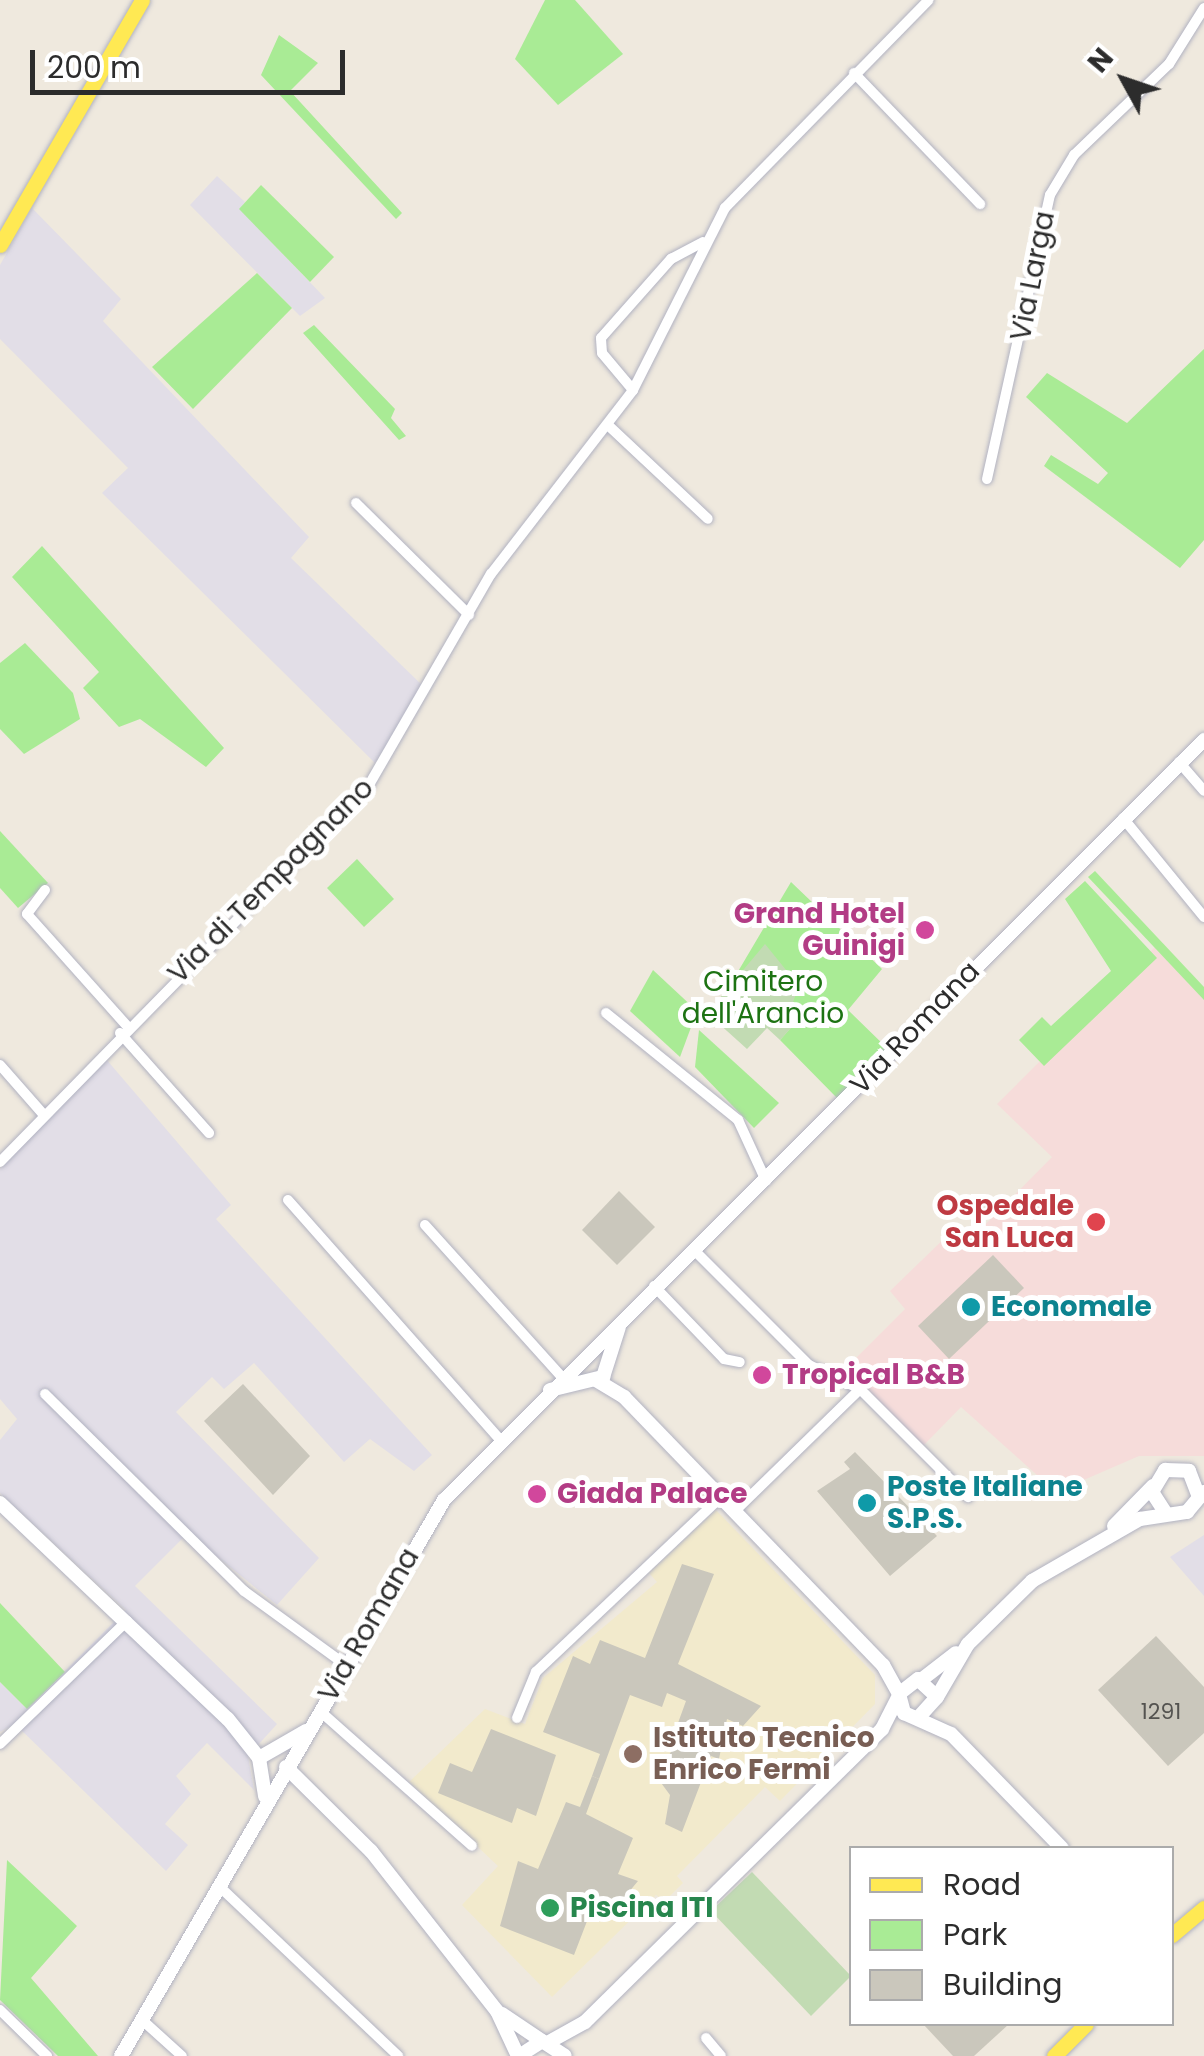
<!DOCTYPE html>
<style>
body{margin:0}
#map{position:relative;width:1204px;height:2056px;overflow:hidden;background:#efe9de;font-family:Poppins,sans-serif}
div>[style]{position:absolute}
.industrial>*{inset:0;background:#e2dee7}
.education>*{inset:0;background:#f2eacc}
.medical>*{inset:0;background:#f6dcda}
.green>*{inset:0;background:#a9eb95}
.cemetery>*{inset:0;background:#c2dbb3}
.building>*{inset:0;background:#cac7bc}
.roads{filter:drop-shadow(0 0 2px #b1b2c1) drop-shadow(0 0 2px #b1b2c1)}
.street>*{height:10px;margin:-5px;padding:0 5px;transform-origin:5px;border-radius:5px;background:#fff}
.secondary>*{height:14px;margin:-7px;padding:0 7px;transform-origin:7px;border-radius:7px;background:#fff}
.primary>*{height:15px;margin:-7.5px;padding:0 7.5px;transform-origin:7.5px;border-radius:7.5px;background:#ffe953}
.dots>*{width:28px;height:28px;translate:-50% -50%;box-sizing:border-box;border:5px solid #fff;border-radius:50%}
span{translate:-50% -50%;white-space:nowrap;text-align:center;line-height:1.15;-webkit-text-stroke:10px #fff;paint-order:stroke}
.number-label{font-size:22px;color:#545350}
.number-label span{-webkit-text-stroke-width:0}
.street-label{font-size:28px;color:#2c2c2c}
.hotel-label{font-size:28px;color:#b23c85;font-weight:700}
.right{translate:-100% -50%;text-align:right}
.left{translate:0 -50%;text-align:left}
.park-label{font-size:28px;color:#1d7313}
.health-label{font-size:28px;color:#be3a42;font-weight:700}
.culture-label{font-size:28px;color:#0d838f;font-weight:700}
.education-label{font-size:28px;color:#785e54;font-weight:700}
.leisure-label{font-size:28px;color:#27864d;font-weight:700}
.legend{position:absolute;left:849px;top:1846px;width:325px;height:180px;box-sizing:border-box;background:#fff;border:2px solid #ababab;margin:0;padding:12px 18px;list-style:none;font-size:30px;color:#2c2c2c}
.legend li{display:flex;align-items:center;gap:20px;height:50px}
.legend b{width:50px;border:2px solid #ababab}
.north{position:absolute;left:1074px;top:30px;width:100px;height:100px;-webkit-text-stroke:8px #fff;paint-order:stroke;rotate:310deg;font-size:28px;font-weight:700;line-height:40px;text-align:center;color:#2c2c2c}
.north::after{content:'';display:block;margin:auto;width:35px;height:45px;background:#2c2c2c;clip-path:polygon(50% 0,100% 100%,50% 72%,0 100%)}
.scale{position:absolute;left:30px;top:50px;width:315px;height:45px;box-sizing:border-box;border:5px solid #2c2c2c;border-top:0;padding-left:12px;font-size:30px;line-height:35px;white-space:nowrap;color:#2c2c2c;-webkit-text-stroke:8px #fff;paint-order:stroke}
</style>
<div id="map">
<div class="industrial">
<div style="clip-path:polygon(217px 176px,245px 202px,240px 209px,325px 298px,300px 316px,190px 205px)"></div>
<div style="clip-path:polygon(32px 208px,121px 299px,103px 321px,309px 537px,291px 558px,423px 686px,375px 763px,102px 493px,128px 468px,0 339px,0 265px)"></div>
<div style="clip-path:polygon(106px 1059px,231px 1205px,216px 1219px,432px 1455px,414px 1471px,370px 1439px,344px 1462px,254px 1363px,224px 1389px,212px 1377px,176px 1412px,319px 1558px,277px 1605px,188px 1533px,135px 1586px,277px 1724px,248px 1756px,254px 1790px,207px 1743px,176px 1776px,191px 1794px,165px 1824px,188px 1845px,166px 1871px,15px 1724px,0 1732px,0 1682px,27px 1709px,126px 1610px,0 1493px,0 1440px,17px 1419px,0 1399px,0 1169px)"></div>
<div style="clip-path:polygon(1204px 1535px,1204px 1596px,1170px 1557px)"></div>
</div>
<div class="education">
<div style="clip-path:polygon(716px 1510px,875px 1675px,875px 1704px,780px 1801px,765px 1787px,677px 1876px,683px 1883px,665px 1901px,656px 1895px,552px 1997px,462px 1905px,498px 1866px,409px 1782px,485px 1709px,525px 1724px,543px 1678px,657px 1582px,649px 1573px)"></div>
</div>
<div class="medical">
<div style="clip-path:polygon(1158px 944px,1204px 995px,1204px 1456px,1139px 1456px,1056px 1492px,961px 1407px,923px 1446px,846px 1368px,905px 1309px,890px 1291px,952px 1231px,966px 1244px,1052px 1157px,997px 1104px)"></div>
</div>
<div class="green">
<div style="clip-path:polygon(545px 0,575px 0,623px 54px,558px 105px,515px 59px)"></div>
<div style="clip-path:polygon(279px 35px,318px 63px,290px 91px,402px 213px,396px 219px,261px 75px)"></div>
<div style="clip-path:polygon(261px 185px,334px 257px,310px 282px,239px 209px)"></div>
<div style="clip-path:polygon(257px 273px,292px 308px,193px 409px,152px 367px)"></div>
<div style="clip-path:polygon(314px 325px,395px 409px,391px 418px,406px 436px,399px 440px,303px 333px)"></div>
<div style="clip-path:polygon(1204px 349px,1204px 540px,1180px 568px,1044px 466px,1051px 455px,1098px 484px,1108px 473px,1026px 397px,1047px 373px,1127px 423px)"></div>
<div style="clip-path:polygon(42px 546px,224px 748px,206px 767px,140px 719px,119px 727px,83px 688px,99px 672px,12px 577px)"></div>
<div style="clip-path:polygon(25px 643px,73px 693px,80px 719px,24px 754px,0 729px,0 663px)"></div>
<div style="clip-path:polygon(0 831px,48px 883px,18px 908px,0 888px)"></div>
<div style="clip-path:polygon(357px 859px,394px 899px,364px 927px,327px 888px)"></div>
<div style="clip-path:polygon(1095px 871px,1204px 987px,1204px 1000px,1088px 877px)"></div>
<div style="clip-path:polygon(1085px 881px,1157px 958px,1044px 1066px,1019px 1040px,1042px 1017px,1051px 1026px,1111px 971px,1065px 899px)"></div>
<div style="clip-path:polygon(791px 882px,882px 969px,848px 1010px,888px 1049px,837px 1098px,780px 1040px,802px 1015px,749px 965px,730px 985px)"></div>
<div style="clip-path:polygon(653px 970px,697px 1011px,680px 1057px,630px 1011px)"></div>
<div style="clip-path:polygon(699px 1030px,779px 1103px,754px 1128px,695px 1067px)"></div>
<div style="clip-path:polygon(0 1603px,65px 1672px,27px 1709px,0 1682px)"></div>
<div style="clip-path:polygon(7px 1860px,77px 1926px,31px 1978px,98px 2056px,58px 2056px,0 2000px)"></div>
</div>
<div class="cemetery">
<div style="clip-path:polygon(765px 944px,799px 986px,792px 1005px,803px 1015px,780px 1040px,767px 1028px,747px 1049px,707px 1013px)"></div>
<div style="clip-path:polygon(752px 1872px,851px 1976px,811px 2016px,711px 1911px)"></div>
</div>
<div class="building">
<div style="clip-path:polygon(619px 1191px,655px 1227px,617px 1265px,582px 1230px)"></div>
<div style="clip-path:polygon(993px 1255px,1024px 1288px,949px 1359px,918px 1326px)"></div>
<div style="clip-path:polygon(243px 1384px,310px 1456px,273px 1495px,204px 1421px)"></div>
<div style="clip-path:polygon(855px 1452px,937px 1536px,890px 1576px,817px 1491px,850px 1469px,844px 1462px)"></div>
<div style="clip-path:polygon(682px 1564px,714px 1574px,678px 1664px,761px 1706px,743px 1726px,727px 1719px,719px 1759px,711px 1756px,682px 1832px,665px 1824px,670px 1795px,656px 1776px,687px 1726px,678px 1723px,686px 1701px,667px 1693px,662px 1707px,630px 1695px,599px 1779px,592px 1776px,600px 1754px,543px 1732px,573px 1656px,590px 1664px,600px 1640px,645px 1658px)"></div>
<div style="clip-path:polygon(1156px 1636px,1204px 1687px,1204px 1733px,1168px 1766px,1098px 1690px)"></div>
<div style="clip-path:polygon(491px 1729px,556px 1755px,536px 1816px,517px 1808px,512px 1823px,438px 1793px,450px 1763px,472px 1772px)"></div>
<div style="clip-path:polygon(592px 1776px,599px 1779px,586px 1814px,633px 1838px,618px 1874px,638px 1881px,604px 1922px,589px 1916px,574px 1955px,500px 1926px,518px 1861px,538px 1869px,566px 1802px,580px 1807px)"></div>
<div style="clip-path:polygon(923px 2024px,1009px 2024px,974px 2056px,953px 2056px)"></div>
</div>
<div class="roads">
<div class="street">
<div style="left:854px;top:73px;width:182px;rotate:46.1deg"></div>
<div style="left:633px;top:390px;width:48px;rotate:-130deg"></div>
<div style="left:602px;top:353px;width:15px;rotate:-94deg"></div>
<div style="left:601px;top:338px;width:106px;rotate:-48.5deg"></div>
<div style="left:671px;top:259px;width:36px;rotate:-28deg"></div>
<div style="left:610px;top:427px;width:134px;rotate:43.2deg"></div>
<div style="left:987px;top:479px;width:291px;rotate:-77.5deg"></div>
<div style="left:1050px;top:195px;width:47px;rotate:-59deg"></div>
<div style="left:1074px;top:155px;width:132px;rotate:-43.8deg"></div>
<div style="left:1169px;top:64px;width:66px;rotate:-58deg"></div>
<div style="left:356px;top:503px;width:159px;rotate:44.7deg"></div>
<div style="left:1179px;top:762px;width:38px;rotate:49deg"></div>
<div style="left:1123px;top:818px;width:128px;rotate:50.7deg"></div>
<div style="left:45px;top:890px;width:30px;rotate:127deg"></div>
<div style="left:27px;top:914px;width:150px;rotate:48.2deg"></div>
<div style="left:606px;top:1013px;width:170px;rotate:39deg"></div>
<div style="left:738px;top:1120px;width:67px;rotate:65.3deg"></div>
<div style="left:120px;top:1033px;width:134px;rotate:48.3deg"></div>
<div style="left:0;top:1065px;width:67px;rotate:48.7deg"></div>
<div style="left:0;top:1162px;width:528px;rotate:-45.61deg"></div>
<div style="left:369px;top:785px;width:244px;rotate:-60deg"></div>
<div style="left:491px;top:574px;width:232px;rotate:-52.3deg"></div>
<div style="left:633px;top:390px;width:204px;rotate:-63.2deg"></div>
<div style="left:725px;top:208px;width:291px;rotate:-45.6deg"></div>
<div style="left:288px;top:1200px;width:320px;rotate:48.5deg"></div>
<div style="left:425px;top:1225px;width:203px;rotate:48deg"></div>
<div style="left:693px;top:1249px;width:164px;rotate:45deg"></div>
<div style="left:809px;top:1365px;width:56px;rotate:25.2deg"></div>
<div style="left:860px;top:1389px;width:153px;rotate:45deg"></div>
<div style="left:654px;top:1286px;width:101px;rotate:46.2deg"></div>
<div style="left:724px;top:1359px;width:16px;rotate:11deg"></div>
<div style="left:45px;top:1394px;width:280px;rotate:44.7deg"></div>
<div style="left:244px;top:1591px;width:126px;rotate:36deg"></div>
<div style="left:734px;top:1512px;width:176px;rotate:-44.3deg"></div>
<div style="left:320px;top:1711px;width:203px;rotate:41.6deg"></div>
<div style="left:517px;top:1718px;width:50px;rotate:-67.6deg"></div>
<div style="left:536px;top:1672px;width:253px;rotate:-43.4deg"></div>
<div style="left:0;top:1744px;width:177px;rotate:-44.1deg"></div>
<div style="left:219px;top:1886px;width:247px;rotate:43.5deg"></div>
<div style="left:0;top:2010px;width:66px;rotate:44.4deg"></div>
<div style="left:141px;top:2019px;width:55px;rotate:42.1deg"></div>
<div style="left:706px;top:2038px;width:23px;rotate:50deg"></div>
</div>
<div class="secondary">
<div style="left:596px;top:1380px;width:33px;rotate:31deg"></div>
<div style="left:624px;top:1397px;width:373px;rotate:46deg"></div>
<div style="left:883px;top:1665px;width:33px;rotate:61deg"></div>
<div style="left:550px;top:1390px;width:55px;rotate:-13.8deg"></div>
<div style="left:603px;top:1377px;width:52px;rotate:-72.3deg"></div>
<div style="left:0;top:1503px;width:314px;rotate:43.5deg"></div>
<div style="left:228px;top:1719px;width:50px;rotate:51.5deg"></div>
<div style="left:259px;top:1758px;width:39px;rotate:81deg"></div>
<div style="left:1165px;top:1512px;width:24px;rotate:-123deg"></div>
<div style="left:1152px;top:1492px;width:26px;rotate:-59deg"></div>
<div style="left:1165px;top:1470px;width:24px;rotate:2deg"></div>
<div style="left:1189px;top:1471px;width:28px;rotate:69deg"></div>
<div style="left:1114px;top:1526px;width:56px;rotate:-45.7deg"></div>
<div style="left:921px;top:1680px;width:44px;rotate:-37.6deg"></div>
<div style="left:937px;top:1697px;width:61px;rotate:-59.7deg"></div>
<div style="left:968px;top:1644px;width:90px;rotate:-44.5deg"></div>
<div style="left:1032px;top:1581px;width:125px;rotate:-29.9deg"></div>
<div style="left:1140px;top:1519px;width:48px;rotate:-8.5deg"></div>
<div style="left:1187px;top:1512px;width:26px;rotate:-50deg"></div>
<div style="left:918px;top:1718px;width:28px;rotate:-48deg"></div>
<div style="left:937px;top:1697px;width:26px;rotate:-137deg"></div>
<div style="left:918px;top:1679px;width:24px;rotate:142deg"></div>
<div style="left:899px;top:1694px;width:20px;rotate:75deg"></div>
<div style="left:904px;top:1713px;width:51px;rotate:24.1deg"></div>
<div style="left:951px;top:1734px;width:159px;rotate:45.8deg"></div>
<div style="left:259px;top:1758px;width:54px;rotate:-29.9deg"></div>
<div style="left:286px;top:1767px;width:120px;rotate:44.7deg"></div>
<div style="left:371px;top:1851px;width:204px;rotate:51.8deg"></div>
<div style="left:497px;top:2011px;width:50px;rotate:65deg"></div>
<div style="left:502px;top:2014px;width:48px;rotate:34deg"></div>
<div style="left:549px;top:2042px;width:41px;rotate:-29.1deg"></div>
<div style="left:585px;top:2022px;width:417px;rotate:-44.6deg"></div>
<div style="left:882px;top:1729px;width:36px;rotate:-63deg"></div>
<div style="left:121px;top:2056px;width:643px;rotate:-59.85deg"></div>
<div style="left:444px;top:1500px;width:1075px;rotate:-45deg"></div>
<div style="left:519px;top:2056px;width:27px;rotate:-33deg"></div>
<div style="left:542px;top:2041px;width:27px;rotate:33deg"></div>
</div>
<div class="primary">
<div style="left:0;top:245px;width:283px;rotate:-59.9deg"></div>
<div style="left:1172px;top:1935px;width:42px;rotate:-40.2deg"></div>
<div style="left:1054px;top:2056px;width:45px;rotate:-45deg"></div>
</div>
</div>
<div class="dots">
<div style="left:925px;top:930px;background:#d1479c"></div>
<div style="left:1096px;top:1222px;background:#e0444e"></div>
<div style="left:971px;top:1307px;background:#0f9aa8"></div>
<div style="left:762px;top:1375px;background:#d1479c"></div>
<div style="left:537px;top:1494px;background:#d1479c"></div>
<div style="left:867px;top:1503px;background:#0f9aa8"></div>
<div style="left:633px;top:1754px;background:#8d6e63"></div>
<div style="left:550px;top:1908px;background:#2e9e5b"></div>
</div>
<div class="number-label">
<span style="left:1161px;top:1712px">1291</span>
</div>
<div class="street-label">
<span style="left:1033px;top:276px;rotate:-79deg">Via Larga</span>
<span style="left:271px;top:881px;rotate:-45deg">Via di Tempagnano</span>
<span style="left:915px;top:1028px;rotate:-46deg">Via Romana</span>
<span style="left:369px;top:1625px;rotate:-60deg">Via Romana</span>
</div>
<div class="hotel-label">
<span class="right" style="left:905px;top:930px">Grand Hotel<br>Guinigi</span>
<span class="left" style="left:782px;top:1375px">Tropical B&amp;B</span>
<span class="left" style="left:557px;top:1494px">Giada Palace</span>
</div>
<div class="park-label">
<span style="left:763px;top:998px">Cimitero<br>dell'Arancio</span>
</div>
<div class="health-label">
<span class="right" style="left:1074px;top:1222px">Ospedale<br>San Luca</span>
</div>
<div class="culture-label">
<span class="left" style="left:991px;top:1307px">Economale</span>
<span class="left" style="left:887px;top:1503px">Poste Italiane<br>S.P.S.</span>
</div>
<div class="education-label">
<span class="left" style="left:653px;top:1754px">Istituto Tecnico<br>Enrico Fermi</span>
</div>
<div class="leisure-label">
<span class="left" style="left:570px;top:1908px">Piscina ITI</span>
</div>
<ul class="legend">
<li><b style="height:12px;background:#ffe953"></b>Road</li>
<li><b style="height:28px;background:#a9eb95"></b>Park</li>
<li><b style="height:28px;background:#cac7bc"></b>Building</li>
</ul>
<div class="north">N</div>
<div class="scale">200 m</div>
</div>
